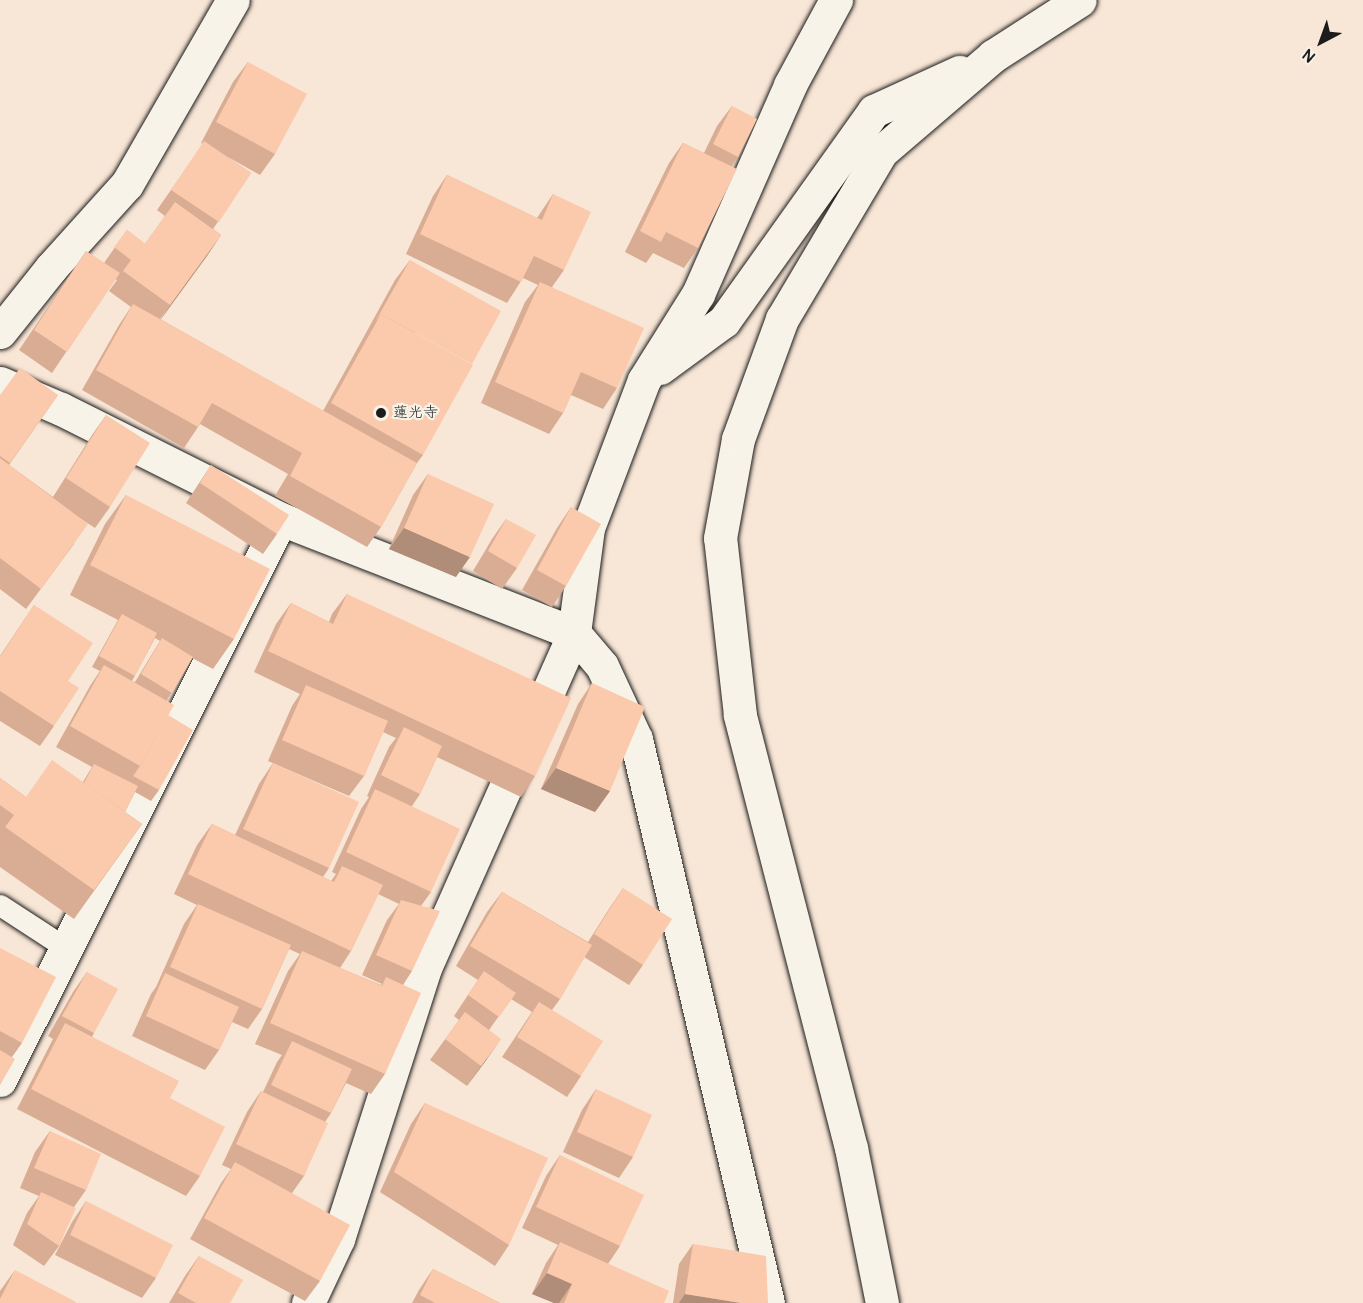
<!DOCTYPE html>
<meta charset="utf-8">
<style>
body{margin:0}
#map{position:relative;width:1363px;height:1303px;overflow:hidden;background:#f8e6d6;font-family:Pangolin,"Klee One",sans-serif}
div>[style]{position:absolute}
.roads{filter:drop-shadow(0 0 2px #1c1c1c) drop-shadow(0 0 2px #1c1c1c)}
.service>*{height:21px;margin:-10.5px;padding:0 10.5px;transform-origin:10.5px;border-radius:10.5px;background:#f7f3e8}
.minor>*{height:33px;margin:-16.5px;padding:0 16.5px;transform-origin:16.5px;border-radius:16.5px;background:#f7f3e8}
.wall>*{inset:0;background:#d8ad93}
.shaded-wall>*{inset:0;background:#b08d78}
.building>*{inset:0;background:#fbc9ab}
.dots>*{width:16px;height:16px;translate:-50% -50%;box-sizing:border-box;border:3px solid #f7f3e8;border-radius:50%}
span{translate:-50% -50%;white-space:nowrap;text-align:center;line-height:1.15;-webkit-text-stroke:4.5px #f7f3e8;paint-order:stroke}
.poi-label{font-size:15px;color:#1c1c1c}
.left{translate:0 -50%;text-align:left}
.north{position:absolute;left:1291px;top:12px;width:60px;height:60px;-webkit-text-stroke:4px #f7f3e8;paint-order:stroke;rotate:221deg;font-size:16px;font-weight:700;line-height:24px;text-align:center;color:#1c1c1c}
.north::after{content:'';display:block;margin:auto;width:21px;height:27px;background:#1c1c1c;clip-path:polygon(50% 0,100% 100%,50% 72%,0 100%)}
</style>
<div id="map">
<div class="roads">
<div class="service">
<div style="left:0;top:905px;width:79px;rotate:33.1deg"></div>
</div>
<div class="minor">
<div style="left:0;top:332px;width:82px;rotate:-51.4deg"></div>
<div style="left:51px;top:268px;width:113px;rotate:-47.9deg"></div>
<div style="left:127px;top:184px;width:212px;rotate:-60.1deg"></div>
<div style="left:660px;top:368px;width:79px;rotate:-36.3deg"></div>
<div style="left:724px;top:321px;width:258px;rotate:-54.5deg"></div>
<div style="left:874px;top:111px;width:94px;rotate:-24.6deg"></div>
<div style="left:0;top:383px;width:66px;rotate:23.1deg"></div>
<div style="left:61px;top:409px;width:246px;rotate:26.6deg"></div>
<div style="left:281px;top:519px;width:314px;rotate:21.3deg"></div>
<div style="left:574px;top:633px;width:43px;rotate:49.7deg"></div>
<div style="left:602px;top:666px;width:81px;rotate:65deg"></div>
<div style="left:636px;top:739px;width:579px;rotate:76.83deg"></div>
<div style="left:0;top:1080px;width:627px;rotate:-63.39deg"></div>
<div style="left:308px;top:1303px;width:71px;rotate:-64.9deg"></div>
<div style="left:338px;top:1239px;width:285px;rotate:-72.2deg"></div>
<div style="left:425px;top:968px;width:367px;rotate:-66deg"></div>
<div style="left:574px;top:633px;width:106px;rotate:-82.4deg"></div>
<div style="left:588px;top:528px;width:158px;rotate:-69.3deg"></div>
<div style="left:644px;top:380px;width:102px;rotate:-57.9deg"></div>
<div style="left:698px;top:294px;width:228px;rotate:-66.2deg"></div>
<div style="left:790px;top:85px;width:97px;rotate:-61.6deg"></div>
<div style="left:882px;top:1303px;width:158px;rotate:-101.3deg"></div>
<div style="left:851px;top:1148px;width:447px;rotate:-104.4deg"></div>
<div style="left:740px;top:715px;width:178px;rotate:-96.4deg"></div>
<div style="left:720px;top:538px;width:101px;rotate:-79.7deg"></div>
<div style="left:738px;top:439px;width:128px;rotate:-69.9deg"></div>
<div style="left:782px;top:319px;width:194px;rotate:-59.3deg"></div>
<div style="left:881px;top:152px;width:148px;rotate:-40.6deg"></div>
<div style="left:993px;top:56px;width:103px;rotate:-32.8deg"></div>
</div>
</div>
<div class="wall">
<div style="clip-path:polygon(248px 62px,275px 154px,260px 175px,226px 156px,251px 173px,213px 229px,221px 235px,160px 319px,323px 411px,395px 280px,410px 260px,423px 455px,417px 463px,381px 527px,367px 547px,275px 496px,288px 474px,200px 424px,184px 448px,82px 390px,119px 325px,131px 307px,109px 291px,117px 280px,115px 279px,52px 373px,19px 350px,86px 251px,104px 263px,127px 230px,145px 244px,165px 216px,157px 210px,203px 144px,201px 143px,233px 82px)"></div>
<div style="clip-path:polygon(732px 106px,738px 157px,731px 167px,698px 248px,684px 268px,653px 253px,646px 263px,625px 252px,669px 163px,683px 143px,704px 153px,717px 126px)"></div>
<div style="clip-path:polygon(447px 175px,537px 218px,553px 194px,564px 270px,552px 287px,617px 388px,603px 409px,571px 395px,563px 413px,549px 434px,481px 403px,525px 302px,538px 285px,523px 278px,507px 303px,406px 254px,433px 196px)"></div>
<div style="clip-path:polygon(0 395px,58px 395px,9px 465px,53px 497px,92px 435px,106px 415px,110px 507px,95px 528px,78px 517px,74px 544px,26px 609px,0 589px)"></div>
<div style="clip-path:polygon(211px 465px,277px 534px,263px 554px,186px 503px)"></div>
<div style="clip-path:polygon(428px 474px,456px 577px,389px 549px,413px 495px)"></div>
<div style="clip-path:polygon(evenodd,126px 495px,234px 639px,213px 669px,192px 658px,167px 700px,168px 715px,159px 790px,151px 801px,135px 792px,125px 812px,142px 824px,74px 919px,0 867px,0 778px,26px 797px,83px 782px,92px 767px,56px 747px,90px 686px,100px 671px,92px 667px,118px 620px,70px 595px,105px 524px,126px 495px,155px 638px,160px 641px,135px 682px,132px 681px,155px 638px)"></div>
<div style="clip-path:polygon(571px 507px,566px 586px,552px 607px,522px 590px,557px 528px)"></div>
<div style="clip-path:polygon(506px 519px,517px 568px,502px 589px,473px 571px,492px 539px)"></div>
<div style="clip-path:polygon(evenodd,347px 594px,535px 776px,521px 797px,437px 757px,420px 794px,412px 806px,431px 892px,421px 906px,412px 971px,403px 985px,385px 1074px,371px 1094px,346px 1083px,331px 1113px,325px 1122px,304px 1176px,292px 1193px,320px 1281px,305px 1301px,190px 1239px,221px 1183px,231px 1169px,222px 1165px,247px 1112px,261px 1091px,263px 1092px,277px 1062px,282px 1055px,255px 1044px,288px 971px,300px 954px,289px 949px,262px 1009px,248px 1029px,232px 1022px,219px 1050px,205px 1070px,132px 1036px,151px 994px,156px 987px,184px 924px,197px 905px,174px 894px,197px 845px,212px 824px,235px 835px,259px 784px,273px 763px,329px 868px,323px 877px,331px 881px,336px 874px,332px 872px,361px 809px,369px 797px,367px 796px,389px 747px,396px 738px,383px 732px,364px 776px,349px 796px,268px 761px,292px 706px,300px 694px,254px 672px,276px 624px,291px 603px,329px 622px,332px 614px,347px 594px,378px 894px,399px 904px,387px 920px,362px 975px,382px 984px,381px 985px,340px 968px,351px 951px,378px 894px)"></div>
<div style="clip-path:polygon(34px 605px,54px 726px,40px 746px,0 721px,0 656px)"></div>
<div style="clip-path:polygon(592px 683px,610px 791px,595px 812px,541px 789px,578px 704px)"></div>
<div style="clip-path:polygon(623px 888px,643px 965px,629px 985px,584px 957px,560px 999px,552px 1010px,581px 1076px,567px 1097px,502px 1057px,532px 1012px,511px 999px,489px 1030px,487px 1059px,467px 1086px,430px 1060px,459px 1020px,454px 1016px,478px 980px,456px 966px,487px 912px,502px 892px,588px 942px,609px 909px)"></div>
<div style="clip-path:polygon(0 948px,22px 1043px,12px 1057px,0 1085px)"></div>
<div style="clip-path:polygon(87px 972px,94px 1033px,92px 1037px,170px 1098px,200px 1176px,186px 1196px,17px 1109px,53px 1039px,48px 1036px,73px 992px)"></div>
<div style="clip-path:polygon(596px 1089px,633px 1157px,619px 1178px,563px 1152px,582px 1110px)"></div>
<div style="clip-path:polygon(425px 1103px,509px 1245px,495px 1266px,380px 1192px,411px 1124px)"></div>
<div style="clip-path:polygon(50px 1131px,86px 1190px,74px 1207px,59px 1246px,44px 1266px,13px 1245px,27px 1213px,39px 1196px,20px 1188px,35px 1152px)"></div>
<div style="clip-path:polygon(560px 1155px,620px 1246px,608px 1264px,664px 1303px,554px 1303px,532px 1294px,546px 1263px,558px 1245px,522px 1228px,546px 1176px)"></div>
<div style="clip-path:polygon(86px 1201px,156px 1278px,142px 1298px,55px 1255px,72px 1222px)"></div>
<div style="clip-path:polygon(693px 1244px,768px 1303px,673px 1303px,679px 1264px)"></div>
<div style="clip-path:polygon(199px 1256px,230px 1303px,169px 1303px,185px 1276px)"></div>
<div style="clip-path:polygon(433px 1269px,500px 1303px,412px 1303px,419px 1290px)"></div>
<div style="clip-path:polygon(15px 1270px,0 1303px,0 1291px)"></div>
</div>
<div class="shaded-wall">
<div style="clip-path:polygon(221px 235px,207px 256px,156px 326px,170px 305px)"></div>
<div style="clip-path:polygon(404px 528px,470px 557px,456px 577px,389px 549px)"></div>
<div style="clip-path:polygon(556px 768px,610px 791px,595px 812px,541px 789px)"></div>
<div style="clip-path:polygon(501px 1039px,487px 1059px,467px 1086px,481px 1066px)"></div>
<div style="clip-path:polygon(547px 1273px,572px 1284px,559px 1303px,554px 1303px,532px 1294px)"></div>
<div style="clip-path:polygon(685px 1294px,741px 1303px,679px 1303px)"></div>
</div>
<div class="building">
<div style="clip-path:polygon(248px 62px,307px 94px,275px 154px,216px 122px)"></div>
<div style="clip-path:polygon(732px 106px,757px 119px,738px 157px,713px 144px)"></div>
<div style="clip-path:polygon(204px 141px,251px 173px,219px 222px,171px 190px)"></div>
<div style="clip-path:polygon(683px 143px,737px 169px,698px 248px,666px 232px,661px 242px,640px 231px)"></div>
<div style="clip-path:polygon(447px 175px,542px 220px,553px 194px,591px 212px,564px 270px,534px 256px,521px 282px,420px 234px)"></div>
<div style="clip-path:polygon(175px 202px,221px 235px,170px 305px,123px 271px,131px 260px,114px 247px,127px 230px,145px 244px)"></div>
<div style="clip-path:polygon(86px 251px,120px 273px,67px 352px,34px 330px)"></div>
<div style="clip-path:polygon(410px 260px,501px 311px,472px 364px,381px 314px,375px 322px)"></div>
<div style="clip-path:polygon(540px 282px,644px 328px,617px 388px,581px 372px,563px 413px,495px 382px)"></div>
<div style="clip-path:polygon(133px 304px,417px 463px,381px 527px,290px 476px,302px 453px,212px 403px,198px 427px,96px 370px)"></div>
<div style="clip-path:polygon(381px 314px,473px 365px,423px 455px,331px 403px)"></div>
<div style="clip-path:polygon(20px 368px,58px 395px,10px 463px,0 456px,0 395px)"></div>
<div style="clip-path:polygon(106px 415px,150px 443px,110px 507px,66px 478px)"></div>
<div style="clip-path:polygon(0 458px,88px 524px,41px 589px,0 558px)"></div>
<div style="clip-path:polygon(211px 465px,289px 515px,277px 534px,200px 483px)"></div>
<div style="clip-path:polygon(428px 474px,494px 504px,470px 557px,404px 528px)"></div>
<div style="clip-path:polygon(126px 495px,270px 569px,234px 639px,90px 565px)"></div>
<div style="clip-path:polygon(571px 507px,601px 524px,566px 586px,537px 570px)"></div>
<div style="clip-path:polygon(506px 519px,536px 535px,517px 568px,488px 551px)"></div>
<div style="clip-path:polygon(347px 594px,571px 698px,535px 776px,268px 651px,291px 603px,333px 624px)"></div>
<div style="clip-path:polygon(34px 605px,93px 643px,68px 681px,79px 688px,54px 726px,0 691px,0 657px)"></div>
<div style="clip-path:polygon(122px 614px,157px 633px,135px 676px,99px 656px)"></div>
<div style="clip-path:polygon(162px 638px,193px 657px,172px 693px,141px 674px)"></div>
<div style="clip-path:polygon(104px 665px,174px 705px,140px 766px,70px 726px)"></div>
<div style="clip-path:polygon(592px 683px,645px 707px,610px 791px,556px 768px)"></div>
<div style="clip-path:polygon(306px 685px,388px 721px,364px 776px,282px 740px)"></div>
<div style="clip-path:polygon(168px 715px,193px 730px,159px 790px,133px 776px,140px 766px)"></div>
<div style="clip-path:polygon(404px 727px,442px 746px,420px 794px,381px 775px)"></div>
<div style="clip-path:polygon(52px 760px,142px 824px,94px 890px,5px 827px,14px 815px,0 805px,0 778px,26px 797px)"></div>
<div style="clip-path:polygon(273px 763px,359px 802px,329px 868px,243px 829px)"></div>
<div style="clip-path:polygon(94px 764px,138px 786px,125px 812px,84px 783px)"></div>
<div style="clip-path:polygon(375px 789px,460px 829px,431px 892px,346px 852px)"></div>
<div style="clip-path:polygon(212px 824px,334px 882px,342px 866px,383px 885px,351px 951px,188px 874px)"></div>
<div style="clip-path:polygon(623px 888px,672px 919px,643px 965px,594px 934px)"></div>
<div style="clip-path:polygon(502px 892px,592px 945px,560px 999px,470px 946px)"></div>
<div style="clip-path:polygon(401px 900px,440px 911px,412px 971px,376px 955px)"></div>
<div style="clip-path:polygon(198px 904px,291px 945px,262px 1009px,170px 967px)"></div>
<div style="clip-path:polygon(0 948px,56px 977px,22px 1043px,0 1031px)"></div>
<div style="clip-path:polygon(302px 951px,382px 986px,386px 977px,421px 993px,385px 1074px,270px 1023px)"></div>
<div style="clip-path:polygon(484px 971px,516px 993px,499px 1017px,468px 995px)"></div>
<div style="clip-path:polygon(87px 972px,118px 989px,94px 1033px,62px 1016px)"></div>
<div style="clip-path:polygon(165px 973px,239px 1007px,219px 1050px,146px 1016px)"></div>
<div style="clip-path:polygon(539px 1002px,603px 1041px,581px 1076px,517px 1037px)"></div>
<div style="clip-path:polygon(465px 1012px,501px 1039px,481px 1066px,445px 1039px)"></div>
<div style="clip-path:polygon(65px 1023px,179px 1081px,170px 1098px,225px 1127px,200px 1176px,31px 1089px)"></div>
<div style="clip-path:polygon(292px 1041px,352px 1069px,331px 1113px,271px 1085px)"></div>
<div style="clip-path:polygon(0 1050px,15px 1059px,0 1085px)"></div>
<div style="clip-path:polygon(596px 1089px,652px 1115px,633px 1157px,577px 1132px)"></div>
<div style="clip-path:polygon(261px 1091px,328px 1123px,304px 1176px,236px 1144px)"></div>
<div style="clip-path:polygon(425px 1103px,548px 1158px,509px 1245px,394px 1172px)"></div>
<div style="clip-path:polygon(50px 1131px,101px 1154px,86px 1190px,34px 1168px)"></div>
<div style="clip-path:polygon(560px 1155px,644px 1195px,620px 1246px,536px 1207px)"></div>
<div style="clip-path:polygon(235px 1162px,350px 1225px,320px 1281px,204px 1218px)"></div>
<div style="clip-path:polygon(41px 1192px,76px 1208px,59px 1246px,27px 1224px)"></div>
<div style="clip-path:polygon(86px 1201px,173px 1245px,156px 1278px,70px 1235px)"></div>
<div style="clip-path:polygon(560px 1242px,669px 1291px,664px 1303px,564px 1303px,572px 1284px,547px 1273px)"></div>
<div style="clip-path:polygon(693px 1244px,766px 1256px,768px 1303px,741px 1303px,685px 1294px)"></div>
<div style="clip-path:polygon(199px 1256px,243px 1280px,230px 1303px,196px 1303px,178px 1293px)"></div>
<div style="clip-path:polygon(433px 1269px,500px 1303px,435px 1303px,420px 1295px)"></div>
<div style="clip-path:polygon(15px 1270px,76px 1302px,76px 1303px,0 1303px,0 1299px)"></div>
</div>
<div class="dots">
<div style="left:381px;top:413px;background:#1c1c1c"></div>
</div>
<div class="poi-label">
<span class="left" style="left:393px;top:413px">蓮光寺</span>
</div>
<div class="north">N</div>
</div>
